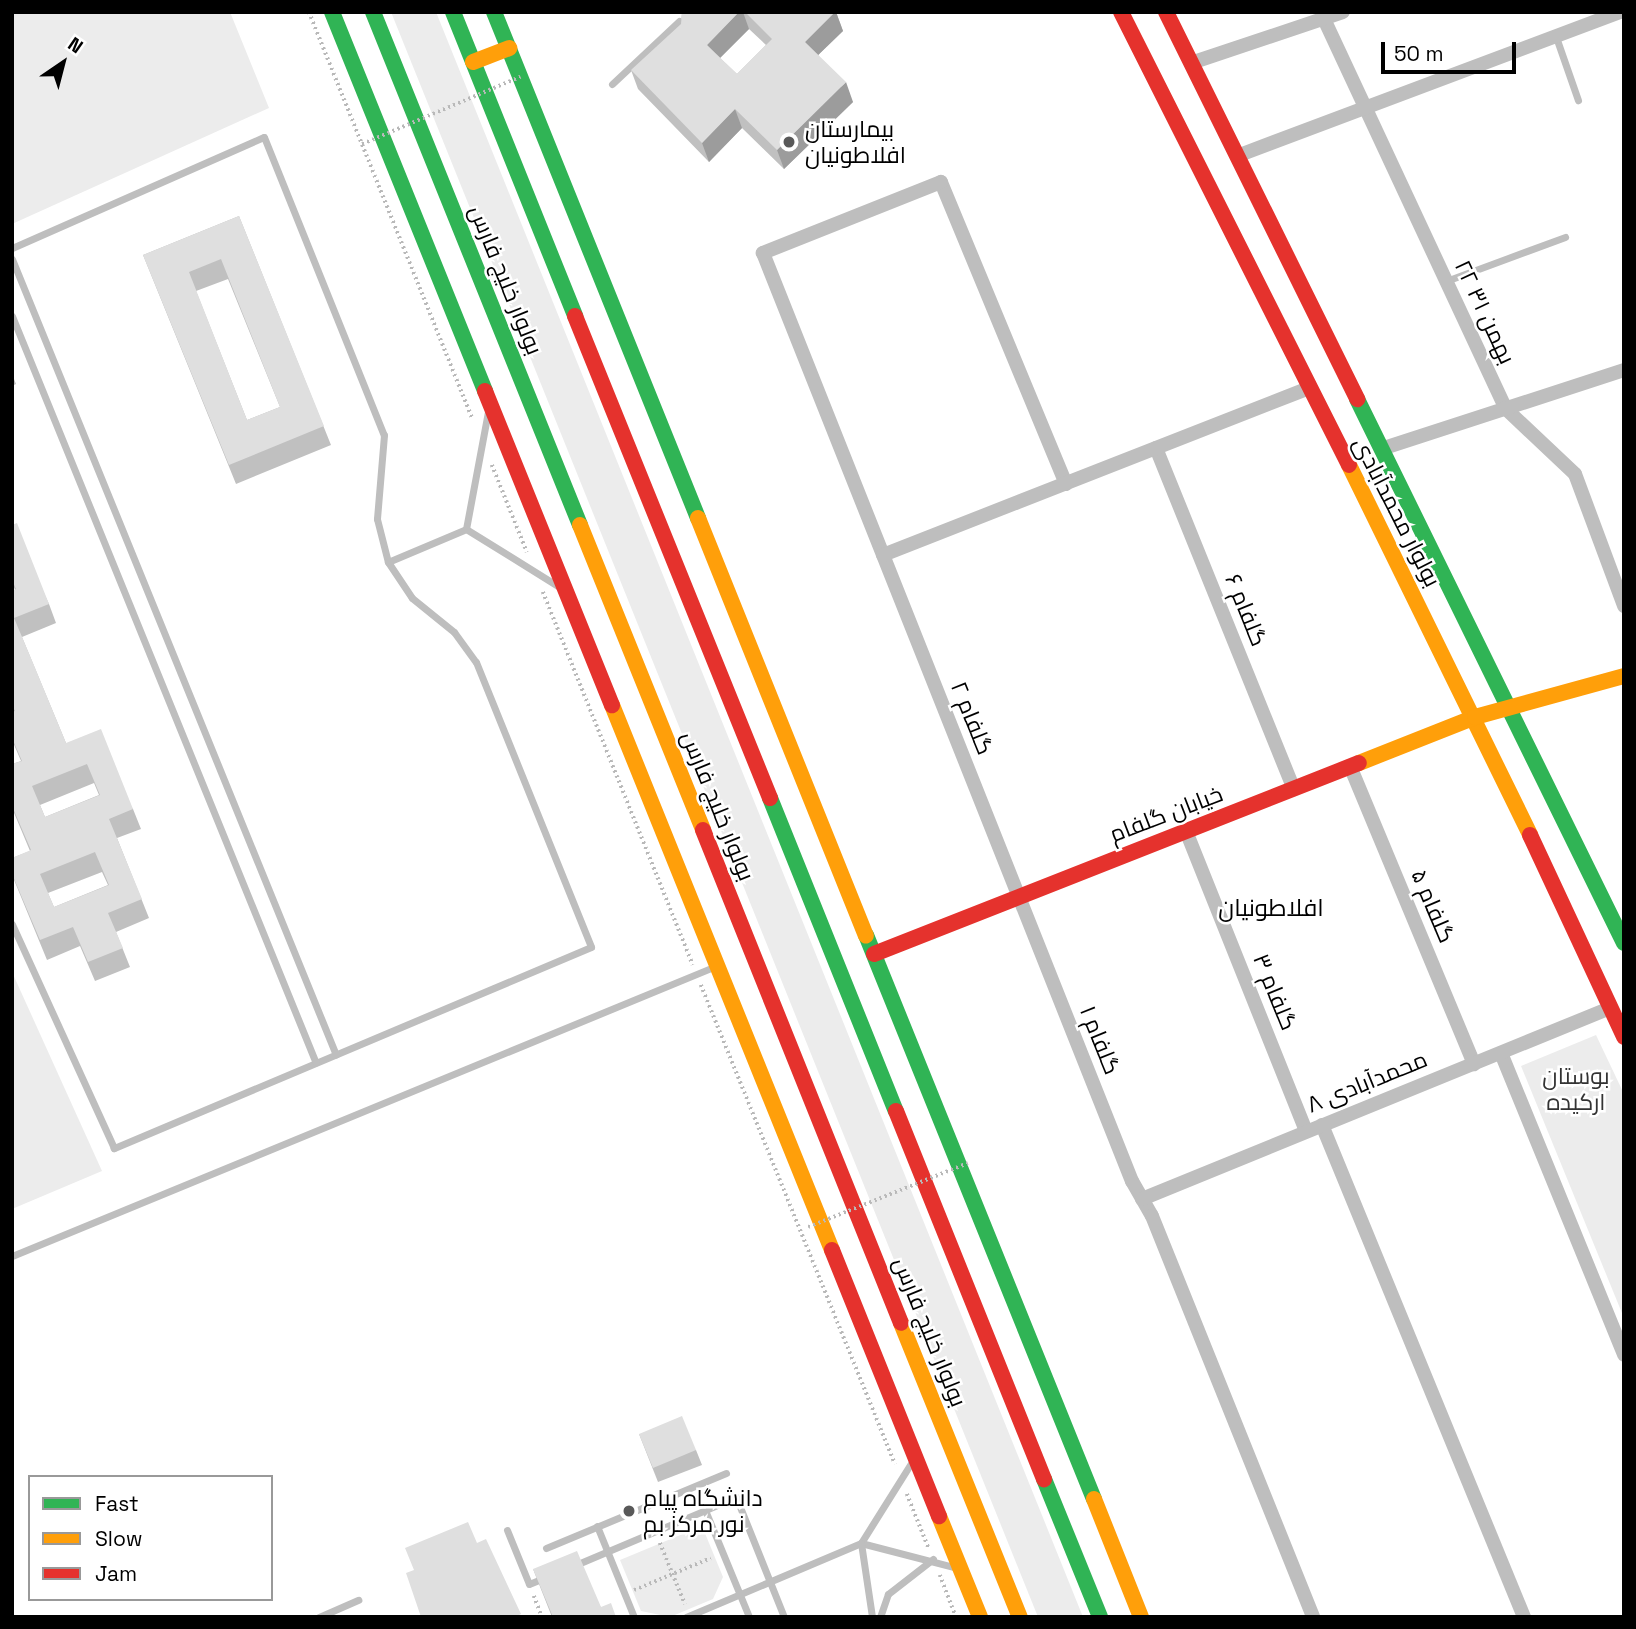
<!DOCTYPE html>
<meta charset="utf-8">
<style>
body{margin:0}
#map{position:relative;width:1636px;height:1629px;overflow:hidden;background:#fff;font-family:"Space Grotesk",Cairo,sans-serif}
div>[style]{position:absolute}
.green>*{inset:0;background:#ececec}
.path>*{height:3.5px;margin-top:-1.75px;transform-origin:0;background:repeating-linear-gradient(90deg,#b9b9b9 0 2px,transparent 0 5.5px)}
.lane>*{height:7px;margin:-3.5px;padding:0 3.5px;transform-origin:3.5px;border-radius:3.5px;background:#bebebe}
.street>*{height:14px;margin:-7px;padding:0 7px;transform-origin:7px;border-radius:7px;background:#bebebe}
.fast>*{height:16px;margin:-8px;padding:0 8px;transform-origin:8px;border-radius:8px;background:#30b455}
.slow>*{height:16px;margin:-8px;padding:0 8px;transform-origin:8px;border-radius:8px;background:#ff9f0a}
.jam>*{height:16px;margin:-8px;padding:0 8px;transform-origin:8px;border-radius:8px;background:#e5322d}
.path-bridge>*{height:3.5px;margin-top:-1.75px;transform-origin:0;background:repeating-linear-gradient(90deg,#b9b9b9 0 2px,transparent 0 5.5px)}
.wall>*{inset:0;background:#c0c0c0}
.shaded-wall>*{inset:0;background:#9c9c9c}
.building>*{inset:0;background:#dfdfdf}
.dots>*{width:19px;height:19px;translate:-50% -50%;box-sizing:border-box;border:4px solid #fff;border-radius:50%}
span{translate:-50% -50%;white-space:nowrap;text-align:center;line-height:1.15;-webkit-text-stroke:5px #fff;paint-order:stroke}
.poi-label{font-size:23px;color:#000}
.left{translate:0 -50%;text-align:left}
.street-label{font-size:23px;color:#000}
.park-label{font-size:23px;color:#333}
.neighbourhood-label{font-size:24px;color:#000}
.frame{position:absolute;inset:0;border:14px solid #000;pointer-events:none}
.legend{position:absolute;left:28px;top:1475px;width:245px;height:126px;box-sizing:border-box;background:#fff;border:2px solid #999;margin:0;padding:9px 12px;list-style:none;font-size:21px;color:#000}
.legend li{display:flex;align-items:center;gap:14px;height:35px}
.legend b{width:35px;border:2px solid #999}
.north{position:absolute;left:28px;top:28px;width:70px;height:70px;-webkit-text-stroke:5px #fff;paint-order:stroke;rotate:35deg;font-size:19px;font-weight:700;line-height:28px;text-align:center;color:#000}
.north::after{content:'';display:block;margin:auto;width:24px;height:32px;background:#000;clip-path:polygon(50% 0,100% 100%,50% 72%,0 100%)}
.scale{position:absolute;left:1381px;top:42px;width:135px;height:32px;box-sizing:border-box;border:4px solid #000;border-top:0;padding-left:9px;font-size:21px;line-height:24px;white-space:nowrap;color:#000;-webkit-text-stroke:5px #fff;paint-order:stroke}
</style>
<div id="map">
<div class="green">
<div style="clip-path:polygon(12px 12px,230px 12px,269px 108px,12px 224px)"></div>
<div style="clip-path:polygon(391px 12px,436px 12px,1083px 1617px,1038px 1617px)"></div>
<div style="clip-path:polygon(12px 972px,102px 1171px,12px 1209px)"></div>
<div style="clip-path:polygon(1596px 1035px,1624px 1094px,1624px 1318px,1521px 1066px)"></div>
<div style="clip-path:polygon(702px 1526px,723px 1577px,713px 1599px,670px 1617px,641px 1611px,620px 1560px)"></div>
</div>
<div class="path">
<div style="left:309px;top:12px;width:439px;rotate:68.1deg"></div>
<div style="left:492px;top:465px;width:94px;rotate:68.1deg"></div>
<div style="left:543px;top:592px;width:402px;rotate:68.1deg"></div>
<div style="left:701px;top:985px;width:517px;rotate:67.95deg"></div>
<div style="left:907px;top:1494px;width:59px;rotate:68.2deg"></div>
<div style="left:660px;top:1543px;width:66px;rotate:67.7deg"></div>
<div style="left:940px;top:1575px;width:45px;rotate:69.1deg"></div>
<div style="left:634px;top:1590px;width:83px;rotate:-22.6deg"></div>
<div style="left:534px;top:1596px;width:22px;rotate:69deg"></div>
</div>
<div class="lane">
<div style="left:1556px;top:37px;width:67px;rotate:70.8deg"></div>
<div style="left:612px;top:84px;width:92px;rotate:-43.2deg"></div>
<div style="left:12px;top:248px;width:275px;rotate:-23.8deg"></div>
<div style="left:264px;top:137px;width:321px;rotate:68.1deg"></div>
<div style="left:384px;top:435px;width:84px;rotate:94.8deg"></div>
<div style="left:377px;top:519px;width:44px;rotate:75.7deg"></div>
<div style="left:388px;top:562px;width:43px;rotate:56.3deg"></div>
<div style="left:412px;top:598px;width:54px;rotate:39deg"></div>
<div style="left:454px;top:632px;width:37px;rotate:54deg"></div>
<div style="left:476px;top:662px;width:307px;rotate:68deg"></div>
<div style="left:591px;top:947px;width:518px;rotate:157.15deg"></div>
<div style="left:114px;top:1148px;width:246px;rotate:-114.5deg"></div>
<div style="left:12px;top:259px;width:859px;rotate:67.85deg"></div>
<div style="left:1446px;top:281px;width:127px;rotate:-20.3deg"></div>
<div style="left:12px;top:316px;width:806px;rotate:67.86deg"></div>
<div style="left:466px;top:529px;width:119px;rotate:-79.4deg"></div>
<div style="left:466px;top:529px;width:108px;rotate:31.8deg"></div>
<div style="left:388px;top:562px;width:85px;rotate:-22.9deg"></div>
<div style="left:12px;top:1256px;width:761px;rotate:-22.39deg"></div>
<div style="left:913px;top:1460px;width:98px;rotate:122.1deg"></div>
<div style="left:861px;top:1543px;width:96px;rotate:14.5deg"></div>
<div style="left:705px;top:1510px;width:116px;rotate:67.6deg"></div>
<div style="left:597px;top:1526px;width:98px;rotate:67.9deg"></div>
<div style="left:507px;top:1530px;width:58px;rotate:67.8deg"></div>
<div style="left:529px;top:1584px;width:18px;rotate:-22deg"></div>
<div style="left:546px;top:1548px;width:195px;rotate:-22.6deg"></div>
<div style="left:573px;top:1566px;width:177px;rotate:-22.9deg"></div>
<div style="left:736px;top:1497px;width:129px;rotate:68.2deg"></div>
<div style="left:319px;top:1617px;width:43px;rotate:-23.6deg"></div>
<div style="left:686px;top:1617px;width:190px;rotate:-22.9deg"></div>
<div style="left:861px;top:1543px;width:75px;rotate:81.5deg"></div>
<div style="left:880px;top:1617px;width:24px;rotate:-71deg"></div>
<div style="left:888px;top:1594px;width:57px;rotate:-37.9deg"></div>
</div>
<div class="street">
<div style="left:1324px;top:19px;width:429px;rotate:65deg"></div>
<div style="left:1505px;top:408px;width:96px;rotate:43.3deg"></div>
<div style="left:1575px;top:474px;width:141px;rotate:69.6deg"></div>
<div style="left:1191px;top:63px;width:160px;rotate:-18.5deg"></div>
<div style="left:1237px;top:156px;width:410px;rotate:-20.6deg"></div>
<div style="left:1156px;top:448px;width:368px;rotate:68deg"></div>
<div style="left:1381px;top:449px;width:256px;rotate:-18deg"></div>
<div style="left:1066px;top:484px;width:327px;rotate:-112.5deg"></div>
<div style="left:941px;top:182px;width:192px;rotate:158.3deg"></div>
<div style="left:763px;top:253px;width:999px;rotate:68.32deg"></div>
<div style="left:1132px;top:1181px;width:40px;rotate:60.3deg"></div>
<div style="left:1152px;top:1216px;width:432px;rotate:68.1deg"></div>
<div style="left:883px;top:555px;width:458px;rotate:-21.4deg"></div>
<div style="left:1350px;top:766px;width:323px;rotate:67.4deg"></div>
<div style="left:1186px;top:831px;width:323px;rotate:68.2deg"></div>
<div style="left:1501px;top:1053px;width:326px;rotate:67.8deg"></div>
<div style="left:1322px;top:1125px;width:532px;rotate:67.68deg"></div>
<div style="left:1142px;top:1199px;width:505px;rotate:-22.2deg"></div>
</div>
<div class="fast">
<div style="left:332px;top:12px;width:409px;rotate:68deg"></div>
<div style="left:373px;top:12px;width:553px;rotate:68.03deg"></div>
<div style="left:453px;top:12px;width:328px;rotate:68.1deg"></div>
<div style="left:494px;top:12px;width:546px;rotate:68.04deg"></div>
<div style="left:1357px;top:399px;width:606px;rotate:63.86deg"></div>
<div style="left:770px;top:798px;width:337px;rotate:68.1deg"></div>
<div style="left:866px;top:935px;width:608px;rotate:67.99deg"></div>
<div style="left:1044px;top:1479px;width:149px;rotate:67.9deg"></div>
</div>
<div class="slow">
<div style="left:473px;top:62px;width:39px;rotate:-21deg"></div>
<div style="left:1349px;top:465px;width:412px;rotate:63.9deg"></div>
<div style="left:698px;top:518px;width:450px;rotate:68.1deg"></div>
<div style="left:580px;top:525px;width:329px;rotate:68deg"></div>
<div style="left:612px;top:705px;width:588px;rotate:68.02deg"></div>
<div style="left:1359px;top:763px;width:125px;rotate:-21.6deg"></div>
<div style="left:1475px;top:717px;width:155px;rotate:-15.4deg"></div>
<div style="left:901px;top:1323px;width:317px;rotate:68deg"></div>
<div style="left:1094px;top:1499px;width:127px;rotate:68.3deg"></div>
<div style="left:939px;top:1516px;width:109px;rotate:67.9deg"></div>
</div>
<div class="jam">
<div style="left:1121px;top:12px;width:507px;rotate:63.28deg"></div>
<div style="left:1166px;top:12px;width:432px;rotate:63.7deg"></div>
<div style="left:575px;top:316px;width:520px;rotate:67.97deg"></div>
<div style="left:485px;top:391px;width:339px;rotate:68deg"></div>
<div style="left:703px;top:830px;width:531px;rotate:68.12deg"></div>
<div style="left:1530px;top:835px;width:223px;rotate:65deg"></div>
<div style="left:874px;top:954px;width:521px;rotate:-21.5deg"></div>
<div style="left:896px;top:1111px;width:397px;rotate:68.1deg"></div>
<div style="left:832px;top:1250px;width:287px;rotate:68.1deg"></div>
</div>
<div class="path-bridge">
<div style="left:362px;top:144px;width:172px;rotate:-23deg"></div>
<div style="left:808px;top:1227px;width:172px;rotate:-21.8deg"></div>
</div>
<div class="wall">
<div style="clip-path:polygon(evenodd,682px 12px,836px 12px,843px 31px,818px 55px,853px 102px,784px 169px,742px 128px,709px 162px,638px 89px,631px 70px,681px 24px,682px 12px,749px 29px,766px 45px,737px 74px,720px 58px,749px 29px)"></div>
<div style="clip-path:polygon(evenodd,239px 216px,331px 445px,236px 484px,143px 255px,239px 216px,228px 279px,280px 407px,247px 420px,196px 291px,228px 279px)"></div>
<div style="clip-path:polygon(12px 374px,16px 384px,12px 386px)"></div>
<div style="clip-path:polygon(evenodd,12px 525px,49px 604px,56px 623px,22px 637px,66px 743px,133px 809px,141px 829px,117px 838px,149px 918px,116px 932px,130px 967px,95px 981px,80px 946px,47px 960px,12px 875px,12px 858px,30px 851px,12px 808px,12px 764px,21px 761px,12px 740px,12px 712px,14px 711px,12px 708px,12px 591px,15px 590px,12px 582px,12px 525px,94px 783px,99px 795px,45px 817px,40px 805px,94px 783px,12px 525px,102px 872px,108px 885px,54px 907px,48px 893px,102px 872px)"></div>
<div style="clip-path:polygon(639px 1434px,696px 1450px,702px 1465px,658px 1482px)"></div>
<div style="clip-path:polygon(533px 1569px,601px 1607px,616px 1617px,552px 1617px)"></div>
</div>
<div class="shaded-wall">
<div style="clip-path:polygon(739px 12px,743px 12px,749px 29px,714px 64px,707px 45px)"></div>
<div style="clip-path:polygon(835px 12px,836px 12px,843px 31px,812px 61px,805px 42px)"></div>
<div style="clip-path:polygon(846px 82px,853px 102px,784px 169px,777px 150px)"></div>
<div style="clip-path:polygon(735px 109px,742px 128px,709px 162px,702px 143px)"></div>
</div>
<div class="building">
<div style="clip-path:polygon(682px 12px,739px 12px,707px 45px,737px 74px,772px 39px,745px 12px,835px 12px,805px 42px,846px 82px,777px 150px,735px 109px,702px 143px,631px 70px,681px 24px)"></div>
<div style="clip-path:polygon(evenodd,239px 216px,324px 426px,229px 465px,143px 255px,239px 216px,221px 259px,280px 407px,247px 420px,189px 272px,221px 259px)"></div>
<div style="clip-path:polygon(evenodd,17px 523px,49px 604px,14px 618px,33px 663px,66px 743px,101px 729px,133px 809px,109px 819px,142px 899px,108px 913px,123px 948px,88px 962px,73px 927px,40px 940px,12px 874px,12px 858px,31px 850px,12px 806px,12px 764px,22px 761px,12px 738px,12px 712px,15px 711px,12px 705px,12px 591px,16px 589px,12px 580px,12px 525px,17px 523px,87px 764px,100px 795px,45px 817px,32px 786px,87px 764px,17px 523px,95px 852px,109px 885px,54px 907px,40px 874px,95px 852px)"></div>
<div style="clip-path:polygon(682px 1416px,696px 1450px,653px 1468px,639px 1434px)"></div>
<div style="clip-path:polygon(468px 1522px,477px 1543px,486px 1539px,521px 1614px,515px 1617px,421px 1617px,406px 1573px,414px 1570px,405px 1548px)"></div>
<div style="clip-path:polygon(577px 1551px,601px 1607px,611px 1603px,616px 1617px,553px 1617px,533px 1569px)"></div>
</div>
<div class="dots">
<div style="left:789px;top:142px;background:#595959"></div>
<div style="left:629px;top:1511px;background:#595959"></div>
</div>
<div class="poi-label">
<span class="left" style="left:805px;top:142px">بیمارستان<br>افلاطونیان</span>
<span class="left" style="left:643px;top:1511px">دانشگاه پیام<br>نور مرکز بم</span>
</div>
<div class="street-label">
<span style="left:506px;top:280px;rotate:68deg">بولوار خلیج فارس</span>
<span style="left:1485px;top:312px;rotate:65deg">۲۲ بهمن ۳۱</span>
<span style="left:1397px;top:512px;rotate:63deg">بولوار محمدآبادی</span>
<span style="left:1246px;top:610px;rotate:68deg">گلفام ۶</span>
<span style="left:972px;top:718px;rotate:68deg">گلفام ۲</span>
<span style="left:718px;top:806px;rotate:68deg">بولوار خلیج فارس</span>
<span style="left:1166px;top:814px;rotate:-21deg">خیابان گلفام</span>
<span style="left:1433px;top:906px;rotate:67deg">گلفام ۵</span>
<span style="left:1275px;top:992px;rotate:68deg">گلفام ۳</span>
<span style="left:1100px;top:1040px;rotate:68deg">گلفام ۱</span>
<span style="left:1367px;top:1082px;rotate:-22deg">محمدآبادی ۸</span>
<span style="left:930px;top:1332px;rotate:68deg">بولوار خلیج فارس</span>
</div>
<div class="park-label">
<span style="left:1576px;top:1089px">بوستان<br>ارکیده</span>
</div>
<div class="neighbourhood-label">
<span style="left:1271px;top:908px">افلاطونیان</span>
</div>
<div class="frame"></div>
<ul class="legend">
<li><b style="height:9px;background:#30b455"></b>Fast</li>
<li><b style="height:9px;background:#ff9f0a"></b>Slow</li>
<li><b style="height:9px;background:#e5322d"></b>Jam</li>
</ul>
<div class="north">N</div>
<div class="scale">50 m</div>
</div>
